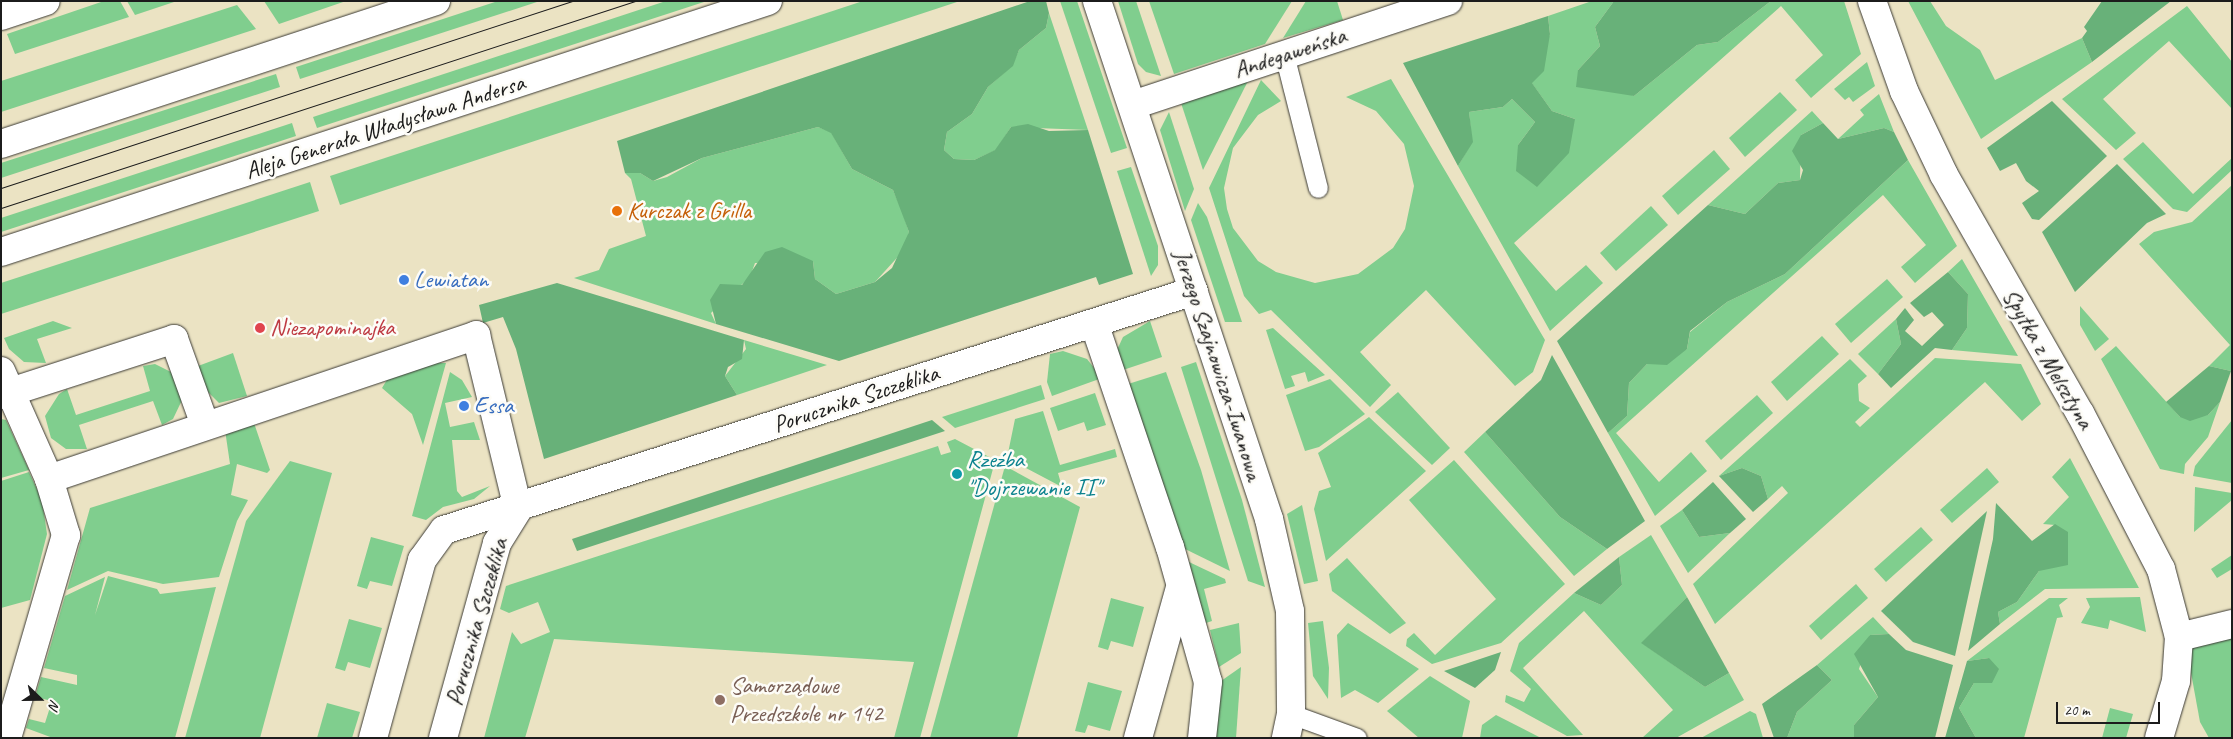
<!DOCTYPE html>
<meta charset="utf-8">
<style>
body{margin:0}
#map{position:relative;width:2233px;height:739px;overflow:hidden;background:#ebe3c3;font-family:Caveat,sans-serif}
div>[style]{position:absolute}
.green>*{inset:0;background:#80ce8e}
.forest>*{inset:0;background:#68b179}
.roads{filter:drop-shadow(0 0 1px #3b3a35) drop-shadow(0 0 1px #3b3a35)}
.service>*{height:19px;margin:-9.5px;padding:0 9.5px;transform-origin:9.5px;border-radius:9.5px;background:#fff}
.minor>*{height:28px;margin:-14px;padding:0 14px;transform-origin:14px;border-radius:14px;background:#fff}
.primary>*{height:28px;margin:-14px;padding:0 14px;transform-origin:14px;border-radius:14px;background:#fff}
.tram>*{height:1px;margin:-0.5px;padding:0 0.5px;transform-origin:0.5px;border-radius:0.5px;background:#1c1c1c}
.dots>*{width:14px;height:14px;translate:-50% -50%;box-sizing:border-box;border:2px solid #fdfcf7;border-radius:50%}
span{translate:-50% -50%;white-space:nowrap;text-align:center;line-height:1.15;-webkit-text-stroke:5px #fdfcf7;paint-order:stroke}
.street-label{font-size:24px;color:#1c1c1c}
.food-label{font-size:24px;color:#c56008}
.left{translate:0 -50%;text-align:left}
.shop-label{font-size:24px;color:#366cbe}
.health-label{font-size:24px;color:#be3a42}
.culture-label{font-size:24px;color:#0d838f}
.education-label{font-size:24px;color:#785e54}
.frame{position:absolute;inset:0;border:2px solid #1c1c1c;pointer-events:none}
.north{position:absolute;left:15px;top:674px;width:50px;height:50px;-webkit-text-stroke:4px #fdfcf7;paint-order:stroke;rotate:112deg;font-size:14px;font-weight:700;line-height:20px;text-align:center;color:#1c1c1c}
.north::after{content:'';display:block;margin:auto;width:18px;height:22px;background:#1c1c1c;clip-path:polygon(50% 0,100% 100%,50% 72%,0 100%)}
.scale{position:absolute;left:2056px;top:702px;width:104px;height:22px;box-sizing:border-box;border:2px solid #1c1c1c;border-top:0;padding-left:6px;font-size:15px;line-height:18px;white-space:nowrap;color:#1c1c1c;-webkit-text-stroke:4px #fdfcf7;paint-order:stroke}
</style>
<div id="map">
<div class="green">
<div style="clip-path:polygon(104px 1px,120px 1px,129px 17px,15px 54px,7px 34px)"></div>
<div style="clip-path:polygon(127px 1px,177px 1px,135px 15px)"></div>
<div style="clip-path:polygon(264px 1px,346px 1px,279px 24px)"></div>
<div style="clip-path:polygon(498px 1px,540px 1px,300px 79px,296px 67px)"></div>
<div style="clip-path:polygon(666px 1px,707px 1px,317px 128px,313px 117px)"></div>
<div style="clip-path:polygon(863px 1px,960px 1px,340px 205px,330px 176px)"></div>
<div style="clip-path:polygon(1060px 1px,1077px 1px,1127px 148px,1111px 153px)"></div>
<div style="clip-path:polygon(1118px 1px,1136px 1px,1161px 76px,1146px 72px,1138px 64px)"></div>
<div style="clip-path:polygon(1149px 1px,1292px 1px,1265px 44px,1174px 74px)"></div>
<div style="clip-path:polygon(1306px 1px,1337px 1px,1343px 20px,1283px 38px)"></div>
<div style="clip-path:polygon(1592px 1px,1614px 1px,1595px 27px,1600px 46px,1578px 70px,1634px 96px,1697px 45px,1718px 42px,1771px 1px,1844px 1px,1861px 54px,1811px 98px,1795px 80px,1823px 55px,1781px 6px,1514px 243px,1556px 291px,1586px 265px,1603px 283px,1550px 331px,1458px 166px,1472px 142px,1469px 112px,1503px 107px,1512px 99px,1535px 122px,1518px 145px,1575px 119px,1552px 111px,1531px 82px,1550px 34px,1548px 16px)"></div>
<div style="clip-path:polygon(1908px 1px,1930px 1px,1946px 26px,1980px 50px,1995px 80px,2082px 38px,2092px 62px,1981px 139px)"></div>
<div style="clip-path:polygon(237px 5px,256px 29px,1px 112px,1px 81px)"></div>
<div style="clip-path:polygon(2187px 6px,2232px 62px,2232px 109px,2169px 41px,2103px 99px,2136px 133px,2116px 150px,2062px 99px)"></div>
<div style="clip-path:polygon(1049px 13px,1088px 130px,1011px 127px,996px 150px,974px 160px,954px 159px,944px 150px,947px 132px,972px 114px,988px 87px,1012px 66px,1019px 50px,1046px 28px)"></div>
<div style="clip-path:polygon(1867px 62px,1875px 86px,1853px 102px,1849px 97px,1845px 100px,1834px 89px)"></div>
<div style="clip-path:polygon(276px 74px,280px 87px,1px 178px,1px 163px)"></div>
<div style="clip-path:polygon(1391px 79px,1545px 340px,1533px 372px,1515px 386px,1426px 290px,1360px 352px,1391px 385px,1370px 407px,1271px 310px,1259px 314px,1244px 296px,1209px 188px,1261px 80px,1281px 101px,1258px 115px,1233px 148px,1224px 188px,1227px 209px,1233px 228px,1258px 261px,1276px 272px,1315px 283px,1358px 274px,1393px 248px,1405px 229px,1414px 186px,1404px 144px,1376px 111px,1346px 97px)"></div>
<div style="clip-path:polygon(1248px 81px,1203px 170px,1181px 103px)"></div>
<div style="clip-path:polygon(1780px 92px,1797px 110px,1745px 157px,1729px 138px)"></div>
<div style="clip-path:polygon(1879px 94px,1894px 132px,1884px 128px,1838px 139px,1864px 115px,1860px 110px)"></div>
<div style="clip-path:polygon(1812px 111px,1823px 123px,1801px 135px,1800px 180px,1778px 183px,1745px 214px,1708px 205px)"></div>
<div style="clip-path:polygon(1169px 112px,1194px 189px,1185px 211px,1160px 130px)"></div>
<div style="clip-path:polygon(292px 123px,296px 136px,1px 232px,1px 218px)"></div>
<div style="clip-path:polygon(818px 127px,831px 132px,852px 169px,893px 190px,902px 211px,909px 232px,905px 249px,875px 282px,836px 294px,815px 279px,813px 261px,755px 263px,750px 277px,711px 313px,716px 324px,574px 278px,599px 270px,609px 249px,646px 236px,631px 179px,625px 173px,640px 173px,653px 181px,667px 177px,702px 158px)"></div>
<div style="clip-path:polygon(2143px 142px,2193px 194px,2232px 158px,2232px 170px,2187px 212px,2173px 209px,2123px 159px)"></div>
<div style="clip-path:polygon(1714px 150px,1730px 169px,1678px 215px,1662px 196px)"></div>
<div style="clip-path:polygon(1908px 160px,1957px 246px,1915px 283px,1901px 267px,1926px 245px,1883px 195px,1616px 433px,1659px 482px,1691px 452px,1707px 471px,1655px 516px,1608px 433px,1627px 416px,1629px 383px,1647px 364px,1687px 349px,1690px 332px,1727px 302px,1785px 274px)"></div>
<div style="clip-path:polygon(1131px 167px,1158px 246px,1158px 265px,1151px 276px,1117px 171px)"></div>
<div style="clip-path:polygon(310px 182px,319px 211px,1px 314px,1px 283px)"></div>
<div style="clip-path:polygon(2232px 185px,2232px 367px,2231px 371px,2209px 366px,2230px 345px,2139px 244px,2154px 232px,2192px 222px)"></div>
<div style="clip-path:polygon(1198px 203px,1207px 217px,1242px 322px,1225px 322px,1191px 220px)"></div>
<div style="clip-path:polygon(1651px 206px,1668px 225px,1616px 271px,1600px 253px)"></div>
<div style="clip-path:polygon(1962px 259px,2018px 356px,1952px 350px,1967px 328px,1968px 294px,1948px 272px)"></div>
<div style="clip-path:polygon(1887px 279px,1903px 297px,1851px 343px,1835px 324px)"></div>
<div style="clip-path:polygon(2080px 306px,2109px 339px,2095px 351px,2080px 325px)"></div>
<div style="clip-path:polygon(1896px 319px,1901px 344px,1878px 374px,1858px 354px)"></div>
<div style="clip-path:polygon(53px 321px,72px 328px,37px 339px,46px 363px,24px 362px,9px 349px,4px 338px)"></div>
<div style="clip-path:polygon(1150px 321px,1162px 357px,1120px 371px,1117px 350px,1123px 337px)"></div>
<div style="clip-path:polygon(1273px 328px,1325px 375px,1308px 382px,1305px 372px,1291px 376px,1295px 386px,1285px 389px,1266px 330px)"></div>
<div style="clip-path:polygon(1822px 336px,1839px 354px,1787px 401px,1771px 382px)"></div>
<div style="clip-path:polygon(744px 340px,827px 365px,737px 395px,725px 376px,746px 349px)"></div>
<div style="clip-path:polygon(2116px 346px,2180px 417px,2208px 415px,2220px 402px,2208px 437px,2185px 464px,2184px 474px,2160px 469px,2101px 359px)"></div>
<div style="clip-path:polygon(1063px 351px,1087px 359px,1102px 378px,1052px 396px,1047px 382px,1050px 354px)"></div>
<div style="clip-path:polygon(233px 353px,247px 396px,219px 403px,206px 390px,198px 366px)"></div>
<div style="clip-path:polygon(1935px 358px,2021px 364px,2041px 404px,2022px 421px,1985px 382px,1715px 624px,1693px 584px,1788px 493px,1782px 486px,1768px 499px,1761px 476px,1742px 468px,1719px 476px,1850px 359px,1867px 376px,1858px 384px,1859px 401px,1870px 408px,1855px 422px,1860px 427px)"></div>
<div style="clip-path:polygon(1196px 362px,1242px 500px,1265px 587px,1248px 581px,1181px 367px)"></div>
<div style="clip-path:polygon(430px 363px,446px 363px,423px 445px,412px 414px,382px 388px,388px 378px)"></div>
<div style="clip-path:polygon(155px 364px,173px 373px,183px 398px,173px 419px,162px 425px,153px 401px,79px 425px,87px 449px,66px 449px,51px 438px,45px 416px,59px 394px,67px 389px,76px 415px,150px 391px,143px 366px)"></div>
<div style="clip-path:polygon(450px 372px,462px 380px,472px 397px,445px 403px,450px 427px,474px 422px,480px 440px,452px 440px,457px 491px,462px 497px,490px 486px,474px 499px,443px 507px,426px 520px,412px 516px)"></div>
<div style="clip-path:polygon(1166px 372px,1201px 470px,1230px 571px,1183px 548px,1125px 385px)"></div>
<div style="clip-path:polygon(1330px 379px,1365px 414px,1319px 447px,1305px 451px,1286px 395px)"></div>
<div style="clip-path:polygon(1041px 385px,1045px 399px,955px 428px,942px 417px)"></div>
<div style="clip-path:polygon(1398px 392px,1450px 448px,1432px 465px,1375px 412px)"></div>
<div style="clip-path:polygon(1095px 393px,1106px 425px,1087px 431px,1084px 422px,1058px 431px,1050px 408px)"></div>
<div style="clip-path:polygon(1757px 395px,1773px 413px,1721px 460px,1705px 441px)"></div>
<div style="clip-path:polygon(1043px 411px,1060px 465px,1115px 449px,1117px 457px,1058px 473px,1062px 487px,1007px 458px,1015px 419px)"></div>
<div style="clip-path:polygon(252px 417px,270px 470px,267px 473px,237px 464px,231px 495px,248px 500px,237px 521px,219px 577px,163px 584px,108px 571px,67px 590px,90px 508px,230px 464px,225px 430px)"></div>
<div style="clip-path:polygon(1369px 417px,1426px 471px,1326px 561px,1314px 509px,1319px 491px,1331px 487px,1318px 453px)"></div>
<div style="clip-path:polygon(1px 419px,6px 420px,29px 470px,1px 478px)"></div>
<div style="clip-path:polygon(2232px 420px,2232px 483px,2193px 476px,2195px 466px)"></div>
<div style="clip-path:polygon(1485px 432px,1560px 517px,1607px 549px,1574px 576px,1464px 452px)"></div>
<div style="clip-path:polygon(955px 439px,993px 459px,994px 465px,920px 738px,894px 738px,914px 662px,554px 639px,525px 738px,484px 738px,512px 632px,521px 644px,550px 632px,538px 602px,509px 613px,500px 609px,506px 586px,938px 446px,941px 455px,951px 452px,947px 442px)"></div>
<div style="clip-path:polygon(2070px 458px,2139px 588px,2045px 589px,2000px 624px,1998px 612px,2017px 602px,2039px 571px,2055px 525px,2043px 524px,2069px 497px,2052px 477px)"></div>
<div style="clip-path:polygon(1454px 460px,1565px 584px,1501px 643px,1432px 664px,1406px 646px,1407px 639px,1414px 633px,1435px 655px,1496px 599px,1409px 500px)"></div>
<div style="clip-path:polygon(290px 461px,332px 473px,260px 738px,185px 738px,246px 521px)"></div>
<div style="clip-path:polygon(1005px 466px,1080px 507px,1017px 738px,930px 738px)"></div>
<div style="clip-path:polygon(1987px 468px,1999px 482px,1952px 523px,1940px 510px)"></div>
<div style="clip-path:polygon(29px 472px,42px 500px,47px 534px,30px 600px,1px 608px,1px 481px)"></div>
<div style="clip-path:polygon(2195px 487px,2232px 493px,2232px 500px,2194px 532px)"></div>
<div style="clip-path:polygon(1302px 505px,1318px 581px,1304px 584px,1287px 514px)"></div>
<div style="clip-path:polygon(1682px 510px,1699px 537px,1730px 533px,1688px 573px,1660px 526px)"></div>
<div style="clip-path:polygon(1921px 527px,1933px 540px,1886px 582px,1874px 569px)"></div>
<div style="clip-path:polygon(1651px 535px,1687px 597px,1642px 643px,1705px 687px,1729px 673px,1744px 700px,1676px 738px,1642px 738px,1673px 710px,1584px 611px,1523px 668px,1583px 735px,1567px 736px,1505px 702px,1506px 695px,1524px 702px,1531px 689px,1510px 671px,1519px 643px,1574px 593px,1601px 605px,1622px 585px,1619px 557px)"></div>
<div style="clip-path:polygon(371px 537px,404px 546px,392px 586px,370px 581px,367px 589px,357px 586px)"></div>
<div style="clip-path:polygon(2232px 555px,2232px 569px,2217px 578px,2211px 569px)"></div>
<div style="clip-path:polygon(1347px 558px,1406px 623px,1390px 634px,1332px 591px,1329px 574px)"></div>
<div style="clip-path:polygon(1189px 562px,1225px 579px,1226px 583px,1204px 589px,1212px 621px,1206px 623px)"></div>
<div style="clip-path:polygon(108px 576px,157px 589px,160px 594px,216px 587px,175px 738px,53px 738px,26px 728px,29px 719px,45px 723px,52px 701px,35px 697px,41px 677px,77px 685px,77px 675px,44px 668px,65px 596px,105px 577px,95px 615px)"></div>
<div style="clip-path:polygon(1856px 584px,1868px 598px,1821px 640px,1809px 626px)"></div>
<div style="clip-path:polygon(2140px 597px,2146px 632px,2110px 620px,2108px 629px,2081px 623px,2090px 607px,2086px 598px)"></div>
<div style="clip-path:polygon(1111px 598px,1144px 607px,1133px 647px,1111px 641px,1108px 650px,1098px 647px)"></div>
<div style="clip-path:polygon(2049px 598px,2068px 598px,2059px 605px,2063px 617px,2057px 618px,2024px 738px,1976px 738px,1959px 708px,1989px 658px,1967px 661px)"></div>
<div style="clip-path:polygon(1873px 617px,1889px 634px,1870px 635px,1859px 669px,1878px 697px,1854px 725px,1854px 738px,1787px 738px,1797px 712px,1832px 680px,1817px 665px)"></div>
<div style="clip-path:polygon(349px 619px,382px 628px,370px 668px,348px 662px,345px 671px,335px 668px)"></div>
<div style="clip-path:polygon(1323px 621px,1329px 668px,1328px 699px,1313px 676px,1308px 623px)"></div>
<div style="clip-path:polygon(2232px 621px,2232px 738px,2209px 738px,2200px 722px,2187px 651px)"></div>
<div style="clip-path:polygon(1239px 623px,1241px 653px,1219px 667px,1210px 630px)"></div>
<div style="clip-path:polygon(1348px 623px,1419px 669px,1378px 703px,1355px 690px,1341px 698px,1337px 635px)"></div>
<div style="clip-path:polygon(1241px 667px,1236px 738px,1214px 738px,1221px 681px)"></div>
<div style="clip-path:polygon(1430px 676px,1470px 701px,1462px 738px,1419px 738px,1387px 711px)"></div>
<div style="clip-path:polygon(1088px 682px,1122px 691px,1110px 731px,1088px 725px,1085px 733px,1075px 731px)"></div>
<div style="clip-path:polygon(327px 703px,360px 712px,352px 738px,317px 738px)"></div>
<div style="clip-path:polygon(2110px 708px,2133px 714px,2126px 738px,2102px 738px)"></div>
<div style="clip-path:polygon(1750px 711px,1756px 714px,1763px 738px,1701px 738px)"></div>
<div style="clip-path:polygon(1496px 715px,1541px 738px,1480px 738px,1482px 725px)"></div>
</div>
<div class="forest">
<div style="clip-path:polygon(1030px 1px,1046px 1px,1049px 13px,1046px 28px,1019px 50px,1013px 66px,988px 87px,972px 114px,947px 132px,944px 150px,954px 159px,974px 160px,995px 150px,1011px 127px,1028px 124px,1049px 131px,1088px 130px,1133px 274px,1099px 285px,1096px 277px,839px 361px,716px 324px,710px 300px,720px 284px,742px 285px,765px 252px,782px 247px,813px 261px,815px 279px,836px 294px,875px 282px,892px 268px,909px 232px,893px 190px,852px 169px,831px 133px,818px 127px,702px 158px,653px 181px,640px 173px,625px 173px,617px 141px)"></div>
<div style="clip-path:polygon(1614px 1px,1771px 1px,1718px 42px,1697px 45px,1634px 96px,1576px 87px,1578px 70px,1600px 46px,1595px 27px)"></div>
<div style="clip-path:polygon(2102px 1px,2171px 1px,2092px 62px,2082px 38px,2087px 31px,2084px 27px)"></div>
<div style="clip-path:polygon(1548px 16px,1550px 34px,1544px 71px,1532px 83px,1552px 111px,1575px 119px,1569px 153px,1537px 187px,1516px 171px,1518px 145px,1535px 122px,1512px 99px,1503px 107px,1469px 112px,1473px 142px,1458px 166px,1403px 63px)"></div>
<div style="clip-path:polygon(2052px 101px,2107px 156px,2039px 220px,2032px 219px,2022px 203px,2039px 191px,2026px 181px,2016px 163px,2000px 171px,1987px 148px)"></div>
<div style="clip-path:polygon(1823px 123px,1838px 139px,1884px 128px,1894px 132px,1908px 160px,1785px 274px,1727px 302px,1690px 331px,1687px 349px,1667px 365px,1647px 364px,1629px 383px,1627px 416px,1608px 433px,1557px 341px,1708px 205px,1745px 214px,1778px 183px,1800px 180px,1803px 170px,1792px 151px,1801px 135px)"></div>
<div style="clip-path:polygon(2117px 164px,2166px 214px,2147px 223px,2075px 292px,2042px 232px)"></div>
<div style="clip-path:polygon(1948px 272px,1968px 294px,1967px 328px,1952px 350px,1935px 348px,1891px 388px,1878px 374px,1901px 344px,1896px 319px,1905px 308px,1914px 320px,1905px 331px,1922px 346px,1944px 325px,1932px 312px,1924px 317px,1910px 303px)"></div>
<div style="clip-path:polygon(557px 283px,744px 340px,742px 359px,728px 367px,725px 376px,737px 395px,544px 459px,516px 349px,503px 317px,483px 323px,479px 305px)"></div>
<div style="clip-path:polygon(1552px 355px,1645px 521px,1607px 549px,1560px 517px,1485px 432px,1541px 380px)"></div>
<div style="clip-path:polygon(2209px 366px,2231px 371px,2220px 402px,2208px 415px,2190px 421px,2180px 417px,2166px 402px)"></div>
<div style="clip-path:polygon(932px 420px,945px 431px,577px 551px,572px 539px)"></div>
<div style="clip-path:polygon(1742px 468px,1761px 476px,1768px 499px,1753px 512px,1719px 476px)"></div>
<div style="clip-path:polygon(1713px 482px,1746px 519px,1730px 533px,1699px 537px,1682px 510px)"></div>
<div style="clip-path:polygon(1996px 503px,2032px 541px,2055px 524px,2068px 532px,2068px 565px,2039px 571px,2017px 602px,1998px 612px,2000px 624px,1968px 651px,1993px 539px)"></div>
<div style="clip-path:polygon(1987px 511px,1955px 656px,1913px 642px,1881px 611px)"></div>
<div style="clip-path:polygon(1619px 557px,1622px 585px,1601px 605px,1574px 593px)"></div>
<div style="clip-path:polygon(1687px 597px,1729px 673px,1705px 687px,1641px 643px)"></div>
<div style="clip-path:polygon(1889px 634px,1906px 650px,1953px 665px,1935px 738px,1854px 738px,1854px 725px,1878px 697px,1854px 654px,1870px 635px)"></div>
<div style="clip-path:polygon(1501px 652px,1495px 670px,1475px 688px,1444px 671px)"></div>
<div style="clip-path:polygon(1989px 658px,1999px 669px,1992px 683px,1974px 683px,1959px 708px,1976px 738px,1945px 738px,1967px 661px)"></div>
<div style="clip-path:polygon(1817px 665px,1832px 680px,1797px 712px,1787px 738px,1774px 738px,1762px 704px)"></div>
</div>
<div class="roads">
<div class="service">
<div style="left:1284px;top:54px;width:138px;rotate:75.8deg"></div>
<div style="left:1291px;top:714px;width:70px;rotate:20deg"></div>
</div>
<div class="minor">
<div style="left:1097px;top:1px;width:546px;rotate:71.63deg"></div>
<div style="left:1269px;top:519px;width:94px;rotate:77.1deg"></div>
<div style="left:1290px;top:611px;width:103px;rotate:89.4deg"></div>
<div style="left:1291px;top:714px;width:25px;rotate:102deg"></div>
<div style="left:1872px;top:1px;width:96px;rotate:70.4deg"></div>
<div style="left:1904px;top:91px;width:93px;rotate:64.5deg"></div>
<div style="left:1944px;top:175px;width:274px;rotate:60.3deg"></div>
<div style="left:2080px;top:413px;width:176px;rotate:62.6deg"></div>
<div style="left:2161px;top:569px;width:70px;rotate:75.2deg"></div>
<div style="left:2179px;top:637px;width:44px;rotate:93.9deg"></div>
<div style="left:2176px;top:681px;width:59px;rotate:106.6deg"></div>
<div style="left:1px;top:16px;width:47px;rotate:-18.4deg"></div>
<div style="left:1133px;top:105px;width:332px;rotate:-18.3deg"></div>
<div style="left:1094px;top:323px;width:237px;rotate:71.3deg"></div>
<div style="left:1170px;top:547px;width:140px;rotate:74.3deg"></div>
<div style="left:1208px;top:682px;width:56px;rotate:96.1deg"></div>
<div style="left:1px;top:371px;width:118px;rotate:66deg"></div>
<div style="left:49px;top:479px;width:59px;rotate:73.1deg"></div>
<div style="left:66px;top:535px;width:211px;rotate:106.2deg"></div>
<div style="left:1px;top:395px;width:182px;rotate:-17.9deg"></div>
<div style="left:174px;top:339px;width:91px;rotate:70.2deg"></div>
<div style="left:49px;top:479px;width:451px;rotate:-18.6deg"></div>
<div style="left:476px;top:335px;width:179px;rotate:76.4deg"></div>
<div style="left:2179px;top:637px;width:55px;rotate:-13.8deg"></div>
<div style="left:373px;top:738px;width:185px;rotate:-74.6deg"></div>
<div style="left:422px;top:560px;width:37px;rotate:-54deg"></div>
<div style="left:444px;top:530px;width:787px;rotate:-17.68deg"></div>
<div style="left:443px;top:738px;width:202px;rotate:-74.5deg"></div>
<div style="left:497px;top:543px;width:40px;rotate:-58deg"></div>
<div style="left:1138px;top:738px;width:156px;rotate:-74.4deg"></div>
</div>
<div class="primary">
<div style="left:1px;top:144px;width:458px;rotate:-18.2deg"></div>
<div style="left:1px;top:252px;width:807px;rotate:-18.12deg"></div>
</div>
</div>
<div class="tram">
<div style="left:1px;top:188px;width:601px;rotate:-18.13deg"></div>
<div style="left:1px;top:208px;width:667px;rotate:-18.08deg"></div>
</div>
<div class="dots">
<div style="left:617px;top:211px;background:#e8710a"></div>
<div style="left:404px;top:280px;background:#3f7fe0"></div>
<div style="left:260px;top:328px;background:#e0444e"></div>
<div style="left:464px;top:406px;background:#3f7fe0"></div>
<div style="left:957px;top:474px;background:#0f9aa8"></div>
<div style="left:720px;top:700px;background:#8d6e63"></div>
</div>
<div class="street-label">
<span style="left:1290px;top:53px;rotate:-18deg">Andegaweńska</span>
<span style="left:385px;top:127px;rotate:-18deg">Aleja Generała Władysława Andersa</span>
<span style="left:2048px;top:359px;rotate:60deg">Spytka z Melsztyna</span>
<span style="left:1218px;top:365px;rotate:72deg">Jerzego Szajnowicza-Iwanowa</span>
<span style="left:856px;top:399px;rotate:-18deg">Porucznika Szczeklika</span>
<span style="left:477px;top:622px;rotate:-74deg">Porucznika Szczeklika</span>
</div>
<div class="food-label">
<span class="left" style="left:627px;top:211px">Kurczak z Grilla</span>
</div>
<div class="shop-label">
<span class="left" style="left:414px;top:280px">Lewiatan</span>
<span class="left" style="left:474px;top:406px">Essa</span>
</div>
<div class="health-label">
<span class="left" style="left:270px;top:328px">Niezapominajka</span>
</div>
<div class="culture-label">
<span class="left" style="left:967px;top:474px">Rzeźba<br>"Dojrzewanie II"</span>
</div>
<div class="education-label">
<span class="left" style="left:730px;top:700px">Samorządowe<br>Przedszkole nr 142</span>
</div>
<div class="frame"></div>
<div class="north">N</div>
<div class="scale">20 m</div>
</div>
